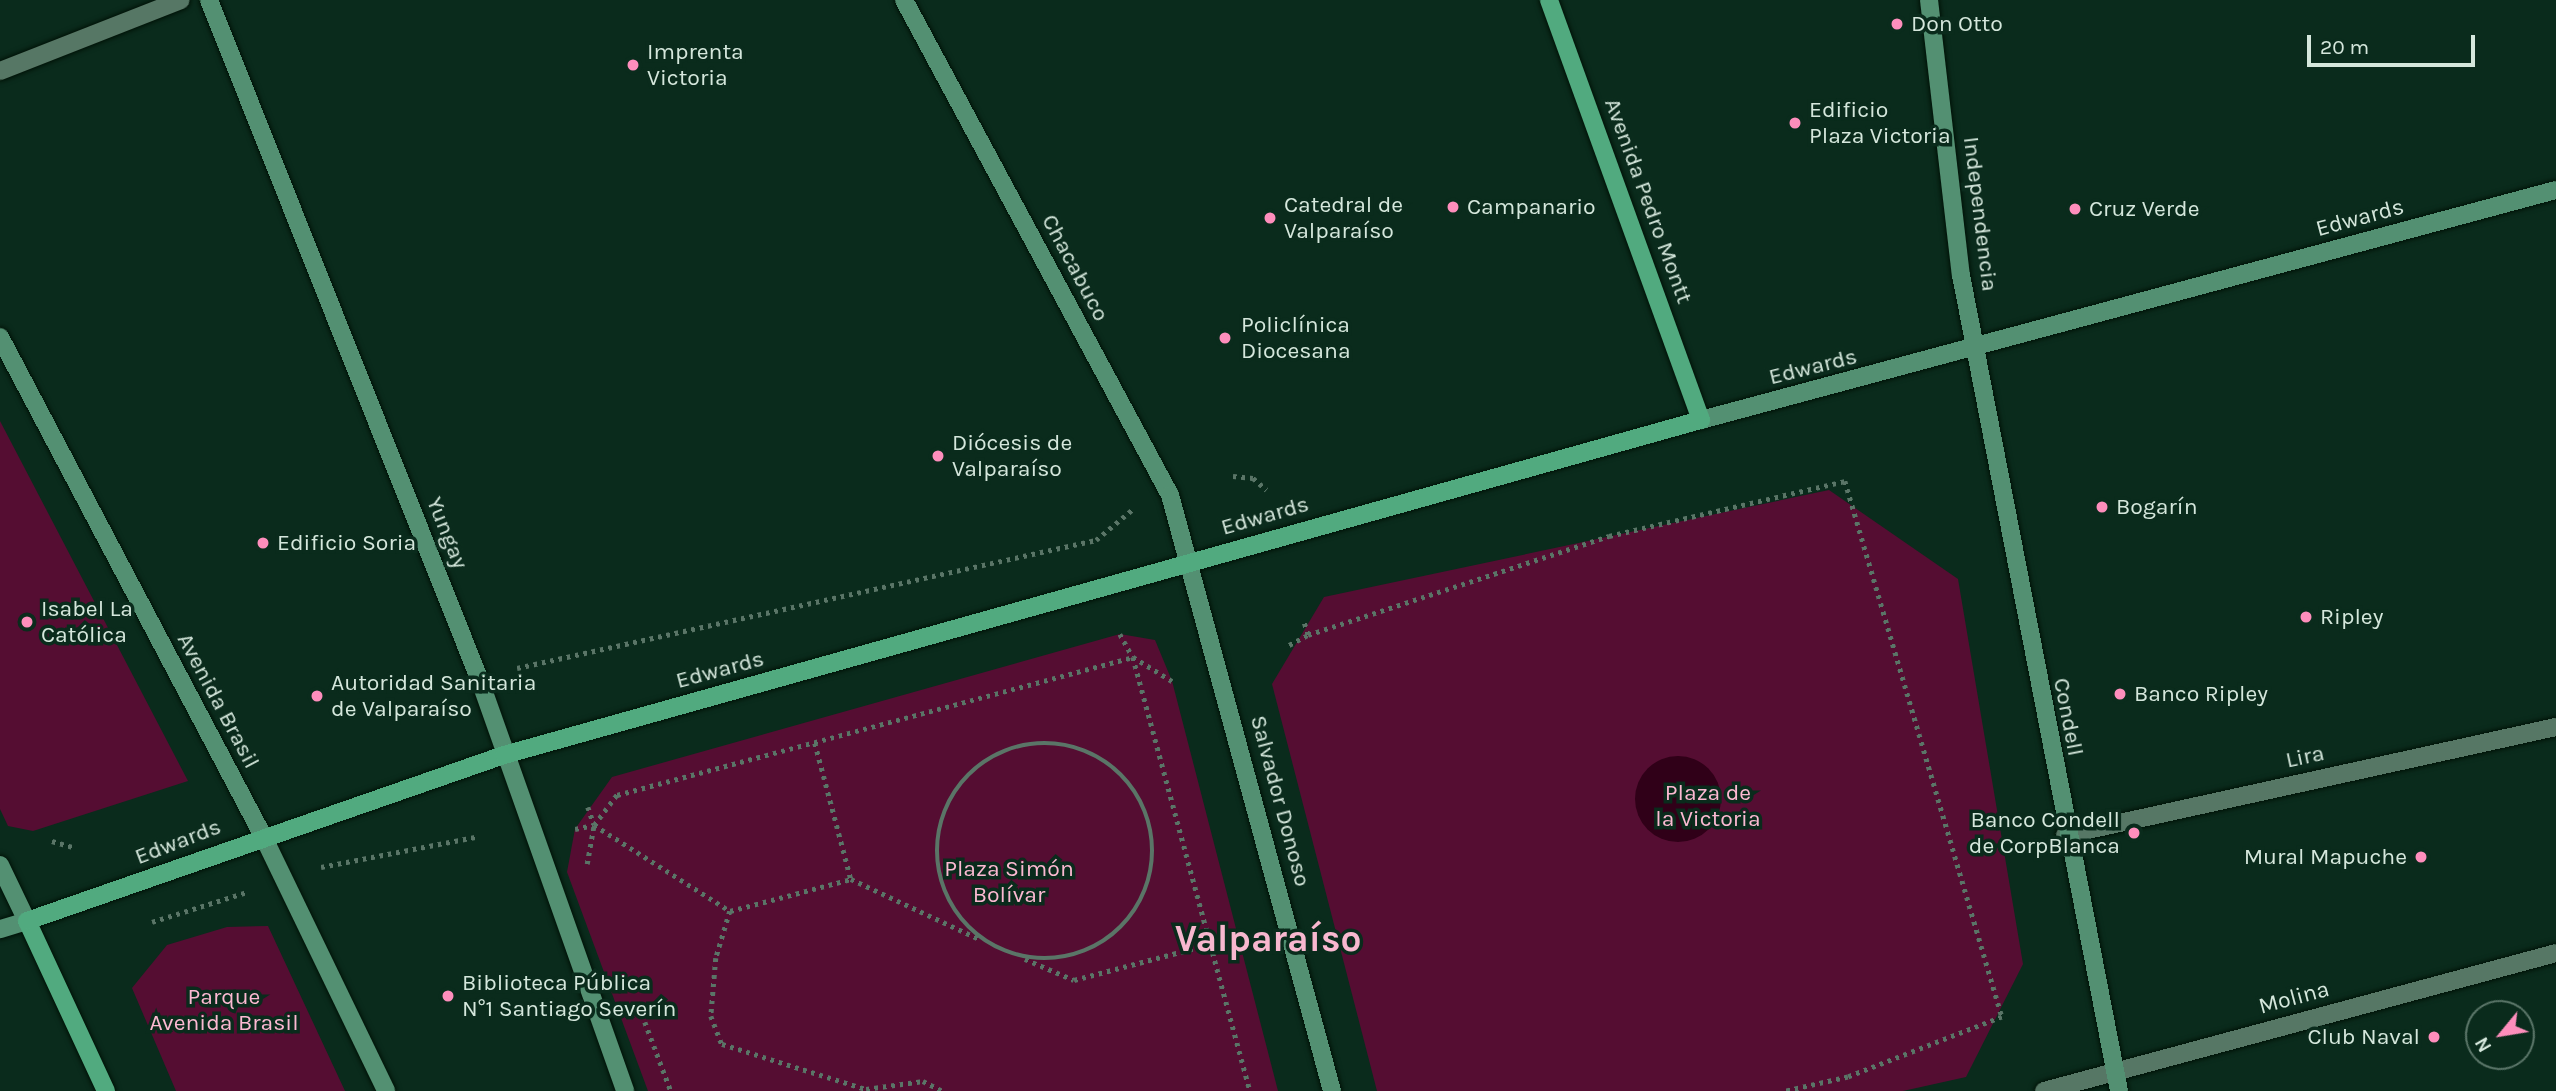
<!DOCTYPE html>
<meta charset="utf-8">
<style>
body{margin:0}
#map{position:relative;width:2556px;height:1091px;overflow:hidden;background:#0a2b1c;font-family:Karla,sans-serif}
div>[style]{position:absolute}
.green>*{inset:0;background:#550d32}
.water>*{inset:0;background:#300018}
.round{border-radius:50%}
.path>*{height:4.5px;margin-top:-2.25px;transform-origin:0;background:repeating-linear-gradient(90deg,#5a7567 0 3.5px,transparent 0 8.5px)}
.path>.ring{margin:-2.25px;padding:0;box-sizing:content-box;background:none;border:4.5px solid #5a7567;border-radius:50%}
.roads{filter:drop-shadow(0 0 2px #001207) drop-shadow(0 0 2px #001207)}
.street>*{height:18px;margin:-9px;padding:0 9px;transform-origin:9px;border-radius:9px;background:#567765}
.secondary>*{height:18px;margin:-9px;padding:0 9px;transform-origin:9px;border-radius:9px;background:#539072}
.primary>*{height:18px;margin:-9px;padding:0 9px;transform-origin:9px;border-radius:9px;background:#51aa7f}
.dots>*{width:19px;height:19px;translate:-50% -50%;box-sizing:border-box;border:4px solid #0a2b1c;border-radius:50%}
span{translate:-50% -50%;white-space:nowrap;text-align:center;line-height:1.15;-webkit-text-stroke:7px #0a2b1c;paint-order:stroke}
.poi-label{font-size:23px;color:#d5e7dc}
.left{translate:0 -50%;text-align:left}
.right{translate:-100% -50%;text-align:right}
.street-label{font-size:23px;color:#d5e7dc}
.park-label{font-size:23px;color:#fcb9d2}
.town-label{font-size:37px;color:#f8b7cf;font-weight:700}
.north{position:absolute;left:2465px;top:1000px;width:70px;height:70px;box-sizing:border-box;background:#0a2b1c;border:2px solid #5b7669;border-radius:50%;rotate:240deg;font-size:19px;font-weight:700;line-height:28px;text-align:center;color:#d5e7dc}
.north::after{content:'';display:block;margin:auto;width:24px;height:32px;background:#fe8ebc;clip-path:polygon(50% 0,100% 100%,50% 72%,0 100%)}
.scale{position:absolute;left:2307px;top:35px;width:168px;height:32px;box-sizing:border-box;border:4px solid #d5e7dc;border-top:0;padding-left:9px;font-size:21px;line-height:24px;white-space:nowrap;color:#d5e7dc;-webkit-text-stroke:5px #0a2b1c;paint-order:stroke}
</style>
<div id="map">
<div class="green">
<div style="clip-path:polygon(0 421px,188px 781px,33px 831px,8px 826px,0 809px)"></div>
<div style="clip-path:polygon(1829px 490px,1958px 579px,2023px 964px,1966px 1077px,1903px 1091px,1377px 1091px,1272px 684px,1324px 597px)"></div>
<div style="clip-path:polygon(1120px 634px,1155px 640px,1172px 681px,1278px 1091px,648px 1091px,567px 872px,575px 829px,612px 777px)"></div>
<div style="clip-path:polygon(268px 926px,345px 1091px,176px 1091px,132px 988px,167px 945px,227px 927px)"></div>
</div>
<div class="water">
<div class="round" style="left:1635px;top:756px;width:86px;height:86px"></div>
</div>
<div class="path">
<div style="left:1233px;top:476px;width:20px;rotate:6deg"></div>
<div style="left:1253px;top:478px;width:18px;rotate:41deg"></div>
<div style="left:1120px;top:634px;width:26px;rotate:61deg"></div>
<div style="left:1133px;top:657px;width:46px;rotate:31.6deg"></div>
<div style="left:1308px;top:635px;width:317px;rotate:-18.2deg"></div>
<div style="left:1609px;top:536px;width:242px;rotate:-13.1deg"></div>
<div style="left:1845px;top:481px;width:559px;rotate:73.67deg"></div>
<div style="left:2002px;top:1017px;width:165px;rotate:158.7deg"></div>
<div style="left:1848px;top:1077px;width:64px;rotate:167.3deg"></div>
<div style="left:1289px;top:645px;width:21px;rotate:-28deg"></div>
<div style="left:1308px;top:635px;width:16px;rotate:-108deg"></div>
<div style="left:517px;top:668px;width:593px;rotate:-12.47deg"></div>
<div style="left:1096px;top:540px;width:48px;rotate:-40deg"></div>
<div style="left:518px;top:673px;width:20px;rotate:53deg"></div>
<div style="left:815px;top:743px;width:141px;rotate:75.2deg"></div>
<div class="ring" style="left:937px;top:743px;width:211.5px;height:211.5px"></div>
<div style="left:588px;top:807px;width:18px;rotate:71deg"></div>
<div style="left:575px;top:829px;width:19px;rotate:-12deg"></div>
<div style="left:594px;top:825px;width:161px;rotate:32.3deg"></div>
<div style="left:730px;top:911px;width:49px;rotate:106.6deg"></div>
<div style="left:716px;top:958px;width:58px;rotate:94.9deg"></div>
<div style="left:711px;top:1016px;width:30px;rotate:69deg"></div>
<div style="left:722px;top:1044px;width:151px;rotate:17.4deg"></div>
<div style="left:866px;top:1089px;width:58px;rotate:-8deg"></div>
<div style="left:923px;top:1081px;width:22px;rotate:27deg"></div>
<div style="left:52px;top:841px;width:22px;rotate:16deg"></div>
<div style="left:587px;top:864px;width:40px;rotate:-80deg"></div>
<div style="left:594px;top:825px;width:38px;rotate:-53deg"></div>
<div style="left:617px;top:795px;width:534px;rotate:-14.97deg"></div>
<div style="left:1133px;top:657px;width:449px;rotate:74.9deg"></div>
<div style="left:321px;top:867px;width:157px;rotate:-11deg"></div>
<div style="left:730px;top:911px;width:125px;rotate:-14.8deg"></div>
<div style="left:851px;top:879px;width:144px;rotate:25.1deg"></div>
<div style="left:152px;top:922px;width:100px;rotate:-17.5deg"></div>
<div style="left:1025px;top:959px;width:53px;rotate:23.2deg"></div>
<div style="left:1074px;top:980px;width:141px;rotate:-14.8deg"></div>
<div style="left:645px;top:1022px;width:74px;rotate:69.4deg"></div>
</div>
<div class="roads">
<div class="street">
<div style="left:0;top:71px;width:194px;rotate:-21.4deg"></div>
<div style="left:2065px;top:835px;width:503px;rotate:-12.41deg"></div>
<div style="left:2044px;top:1091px;width:530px;rotate:-15.08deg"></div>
</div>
<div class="secondary">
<div style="left:209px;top:0;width:730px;rotate:68.29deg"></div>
<div style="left:479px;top:678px;width:438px;rotate:70.5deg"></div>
<div style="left:904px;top:0;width:562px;rotate:61.75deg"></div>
<div style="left:1170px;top:495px;width:618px;rotate:74.79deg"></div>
<div style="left:1929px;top:0;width:277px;rotate:83.4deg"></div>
<div style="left:1961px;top:275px;width:831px;rotate:79.04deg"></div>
<div style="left:0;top:337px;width:564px;rotate:62.21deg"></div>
<div style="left:263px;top:836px;width:283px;rotate:64.2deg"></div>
<div style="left:1701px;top:420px;width:885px;rotate:-15.06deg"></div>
<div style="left:0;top:865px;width:62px;rotate:64.3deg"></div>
<div style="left:27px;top:921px;width:28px;rotate:163deg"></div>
</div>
<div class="primary">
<div style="left:106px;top:1091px;width:187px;rotate:-114.9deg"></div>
<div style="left:27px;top:921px;width:505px;rotate:-19.19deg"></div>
<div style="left:504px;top:755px;width:1243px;rotate:-15.64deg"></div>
<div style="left:1701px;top:420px;width:447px;rotate:-109.9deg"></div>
</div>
</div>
<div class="dots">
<div style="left:1897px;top:24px;background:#fe8ebc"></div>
<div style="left:633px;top:65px;background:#fe8ebc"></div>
<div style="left:1795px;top:123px;background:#fe8ebc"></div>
<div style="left:1453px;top:207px;background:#fe8ebc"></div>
<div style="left:2075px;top:209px;background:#fe8ebc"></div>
<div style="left:1270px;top:218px;background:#fe8ebc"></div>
<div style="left:1225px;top:338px;background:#fe8ebc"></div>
<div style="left:938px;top:456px;background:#fe8ebc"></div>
<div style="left:2102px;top:507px;background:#fe8ebc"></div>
<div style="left:263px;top:543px;background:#fe8ebc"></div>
<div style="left:2306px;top:617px;background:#fe8ebc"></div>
<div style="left:27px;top:622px;background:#fe8ebc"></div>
<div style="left:2120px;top:694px;background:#fe8ebc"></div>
<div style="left:317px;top:696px;background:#fe8ebc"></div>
<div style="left:2134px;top:833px;background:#fe8ebc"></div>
<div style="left:2421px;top:857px;background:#fe8ebc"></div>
<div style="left:448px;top:996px;background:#fe8ebc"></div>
<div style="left:2434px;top:1037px;background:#fe8ebc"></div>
</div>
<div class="poi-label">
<span class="left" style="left:1911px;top:24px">Don Otto</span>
<span class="left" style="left:647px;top:65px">Imprenta<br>Victoria</span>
<span class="left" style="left:1809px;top:123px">Edificio<br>Plaza Victoria</span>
<span class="left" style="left:1284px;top:218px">Catedral de<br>Valparaíso</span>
<span class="left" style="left:1467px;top:207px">Campanario</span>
<span class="left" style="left:2089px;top:209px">Cruz Verde</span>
<span class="left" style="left:1241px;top:338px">Policlínica<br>Diocesana</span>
<span class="left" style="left:952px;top:456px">Diócesis de<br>Valparaíso</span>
<span class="left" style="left:2116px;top:507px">Bogarín</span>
<span class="left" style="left:277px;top:543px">Edificio Soria</span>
<span class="left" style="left:41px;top:622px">Isabel La<br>Católica</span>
<span class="left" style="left:2320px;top:617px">Ripley</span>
<span class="left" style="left:331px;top:696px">Autoridad Sanitaria<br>de Valparaíso</span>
<span class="left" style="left:2134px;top:694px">Banco Ripley</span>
<span class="right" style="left:2120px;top:833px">Banco Condell<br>de CorpBlanca</span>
<span class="right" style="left:2407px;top:857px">Mural Mapuche</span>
<span class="left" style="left:462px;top:996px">Biblioteca Pública<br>N°1 Santiago Severín</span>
<span class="right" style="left:2420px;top:1037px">Club Naval</span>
</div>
<div class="street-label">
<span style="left:1648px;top:201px;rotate:70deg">Avenida Pedro Montt</span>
<span style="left:1980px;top:214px;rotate:83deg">Independencia</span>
<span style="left:2360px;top:218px;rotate:-15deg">Edwards</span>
<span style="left:1075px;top:268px;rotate:62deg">Chacabuco</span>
<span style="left:1813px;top:367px;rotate:-14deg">Edwards</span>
<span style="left:1265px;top:516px;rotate:-16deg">Edwards</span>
<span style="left:447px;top:533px;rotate:68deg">Yungay</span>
<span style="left:720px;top:670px;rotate:-15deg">Edwards</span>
<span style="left:218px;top:701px;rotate:62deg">Avenida Brasil</span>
<span style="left:2068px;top:717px;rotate:79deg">Condell</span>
<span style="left:2305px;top:757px;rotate:-12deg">Lira</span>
<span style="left:1280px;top:801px;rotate:75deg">Salvador Donoso</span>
<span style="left:178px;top:842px;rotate:-21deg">Edwards</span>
<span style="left:2294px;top:998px;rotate:-15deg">Molina</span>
</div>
<div class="park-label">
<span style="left:1708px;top:806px">Plaza de<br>la Victoria</span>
<span style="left:1009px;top:882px">Plaza Simón<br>Bolívar</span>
<span style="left:224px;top:1010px">Parque<br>Avenida Brasil</span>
</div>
<div class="town-label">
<span style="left:1268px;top:939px">Valparaíso</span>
</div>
<div class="north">N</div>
<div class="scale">20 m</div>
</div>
